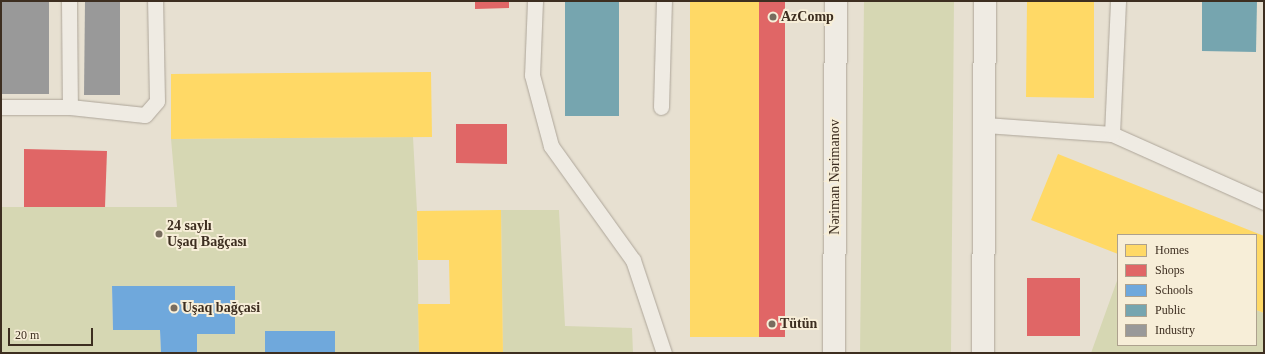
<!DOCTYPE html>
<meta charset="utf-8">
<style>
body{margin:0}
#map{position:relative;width:1265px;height:354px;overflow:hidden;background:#e7e0d1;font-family:Georgia,serif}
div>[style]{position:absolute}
.green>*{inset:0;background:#d6d7b3}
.homes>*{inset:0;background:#ffd966}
.shops>*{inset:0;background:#e06666}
.schools>*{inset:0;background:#6fa8dc}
.public>*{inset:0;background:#76a5af}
.industry>*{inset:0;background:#999}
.roads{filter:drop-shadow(0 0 1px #ada599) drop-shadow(0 0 1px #ada599)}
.lane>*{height:15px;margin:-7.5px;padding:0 7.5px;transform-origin:7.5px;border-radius:7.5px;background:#efebe3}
.secondary>*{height:22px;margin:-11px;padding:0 11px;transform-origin:11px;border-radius:11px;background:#efebe3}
.dots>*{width:11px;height:11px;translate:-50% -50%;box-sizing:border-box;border:2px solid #f7eed8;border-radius:50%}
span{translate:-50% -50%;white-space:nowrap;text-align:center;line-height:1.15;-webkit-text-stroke:4px #f7eed8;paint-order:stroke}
.poi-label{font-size:14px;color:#3d2e20;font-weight:700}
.left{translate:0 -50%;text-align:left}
.street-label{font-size:14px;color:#3d2e20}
.frame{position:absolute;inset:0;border:2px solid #3d2e20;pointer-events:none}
.legend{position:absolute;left:1117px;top:234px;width:140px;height:112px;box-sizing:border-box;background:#f7eed8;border:1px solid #ada18e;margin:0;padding:5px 7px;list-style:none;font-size:12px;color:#3d2e20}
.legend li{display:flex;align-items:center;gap:8px;height:20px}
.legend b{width:20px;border:1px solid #ada18e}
.scale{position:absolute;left:8px;top:328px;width:85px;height:18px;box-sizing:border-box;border:2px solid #3d2e20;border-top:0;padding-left:5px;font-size:12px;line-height:14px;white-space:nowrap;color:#3d2e20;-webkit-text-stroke:3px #f7eed8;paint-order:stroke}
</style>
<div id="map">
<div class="green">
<div style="clip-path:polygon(864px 1px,954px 1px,951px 353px,860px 353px)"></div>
<div style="clip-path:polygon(413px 137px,417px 211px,419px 353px,335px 353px,334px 331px,265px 331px,265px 353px,197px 353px,197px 334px,235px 334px,234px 287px,112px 287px,113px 329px,160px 330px,161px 353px,1px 353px,1px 207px,177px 207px,171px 139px)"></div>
<div style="clip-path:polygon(501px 210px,559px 210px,565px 326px,632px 328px,633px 353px,503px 353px)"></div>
<div style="clip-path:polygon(1118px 278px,1118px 345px,1256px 345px,1256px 310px,1264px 313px,1264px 353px,1091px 353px)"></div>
</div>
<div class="homes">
<div style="clip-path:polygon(690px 1px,759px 1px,759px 337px,690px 337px)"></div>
<div style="clip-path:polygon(1027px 1px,1094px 1px,1094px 98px,1026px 97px)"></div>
<div style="clip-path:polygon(431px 72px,432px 137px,171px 139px,171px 74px)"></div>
<div style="clip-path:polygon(1058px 154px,1264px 236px,1264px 313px,1256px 310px,1256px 235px,1118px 235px,1118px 254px,1031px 220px)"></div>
<div style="clip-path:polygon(501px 210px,503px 353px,419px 353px,418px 304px,450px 304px,449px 260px,418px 260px,417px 211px)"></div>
</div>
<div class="shops">
<div style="clip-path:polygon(475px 1px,509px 1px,509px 8px,475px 9px)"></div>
<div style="clip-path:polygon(759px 1px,785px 1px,785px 337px,759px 337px)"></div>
<div style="clip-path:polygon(456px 124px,507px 124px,507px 164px,456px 163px)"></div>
<div style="clip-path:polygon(24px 149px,107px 151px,105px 207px,24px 207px)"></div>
<div style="clip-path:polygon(1027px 278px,1080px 278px,1080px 336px,1027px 336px)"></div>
</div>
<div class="schools">
<div style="clip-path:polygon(112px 286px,235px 286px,235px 334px,197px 334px,197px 353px,161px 353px,160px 330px,113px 330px)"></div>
<div style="clip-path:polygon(265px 331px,335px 331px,335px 353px,265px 353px)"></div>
</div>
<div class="public">
<div style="clip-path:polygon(565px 1px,619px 1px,619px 116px,565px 116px)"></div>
<div style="clip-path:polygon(1202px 1px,1257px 1px,1256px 52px,1202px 51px)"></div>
</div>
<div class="industry">
<div style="clip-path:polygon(1px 1px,49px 1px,49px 94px,1px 94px)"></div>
<div style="clip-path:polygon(85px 1px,120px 1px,120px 95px,84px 95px)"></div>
</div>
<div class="roads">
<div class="lane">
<div style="left:69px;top:1px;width:106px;rotate:89.5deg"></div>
<div style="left:535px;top:1px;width:74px;rotate:92.3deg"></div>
<div style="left:532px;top:75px;width:73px;rotate:75deg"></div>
<div style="left:551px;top:146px;width:140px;rotate:54.3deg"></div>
<div style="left:633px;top:260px;width:98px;rotate:71.6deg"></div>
<div style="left:1px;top:107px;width:69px"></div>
<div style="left:70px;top:107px;width:75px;rotate:6.1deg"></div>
<div style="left:145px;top:115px;width:18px;rotate:-49deg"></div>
<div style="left:157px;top:101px;width:100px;rotate:-91.1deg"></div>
<div style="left:661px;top:107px;width:106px;rotate:-88.4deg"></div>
<div style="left:985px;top:125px;width:127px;rotate:4.1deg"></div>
<div style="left:1112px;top:134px;width:167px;rotate:24.1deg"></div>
<div style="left:1112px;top:134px;width:133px;rotate:-87.4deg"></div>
</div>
<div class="secondary">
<div style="left:834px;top:353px;width:352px;rotate:-89.7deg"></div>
<div style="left:983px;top:353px;width:352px;rotate:-89.7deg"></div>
</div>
</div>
<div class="dots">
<div style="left:773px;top:17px;background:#786c5e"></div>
<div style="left:159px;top:234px;background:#786c5e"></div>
<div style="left:174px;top:308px;background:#786c5e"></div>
<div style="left:772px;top:324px;background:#786c5e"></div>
</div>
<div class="poi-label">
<span class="left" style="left:781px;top:17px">AzComp</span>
<span class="left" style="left:167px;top:234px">24 saylı<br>Uşaq Bağçası</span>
<span class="left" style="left:182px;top:308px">Uşaq bağçasi</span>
<span class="left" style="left:780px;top:324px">Tütün</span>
</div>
<div class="street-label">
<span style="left:835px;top:177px;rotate:-90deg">Nəriman Nərimanov</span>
</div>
<div class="frame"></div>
<ul class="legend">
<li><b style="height:11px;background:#ffd966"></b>Homes</li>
<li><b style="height:11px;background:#e06666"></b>Shops</li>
<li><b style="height:11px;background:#6fa8dc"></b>Schools</li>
<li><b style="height:11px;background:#76a5af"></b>Public</li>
<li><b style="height:11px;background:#999"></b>Industry</li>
</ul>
<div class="scale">20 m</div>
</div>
